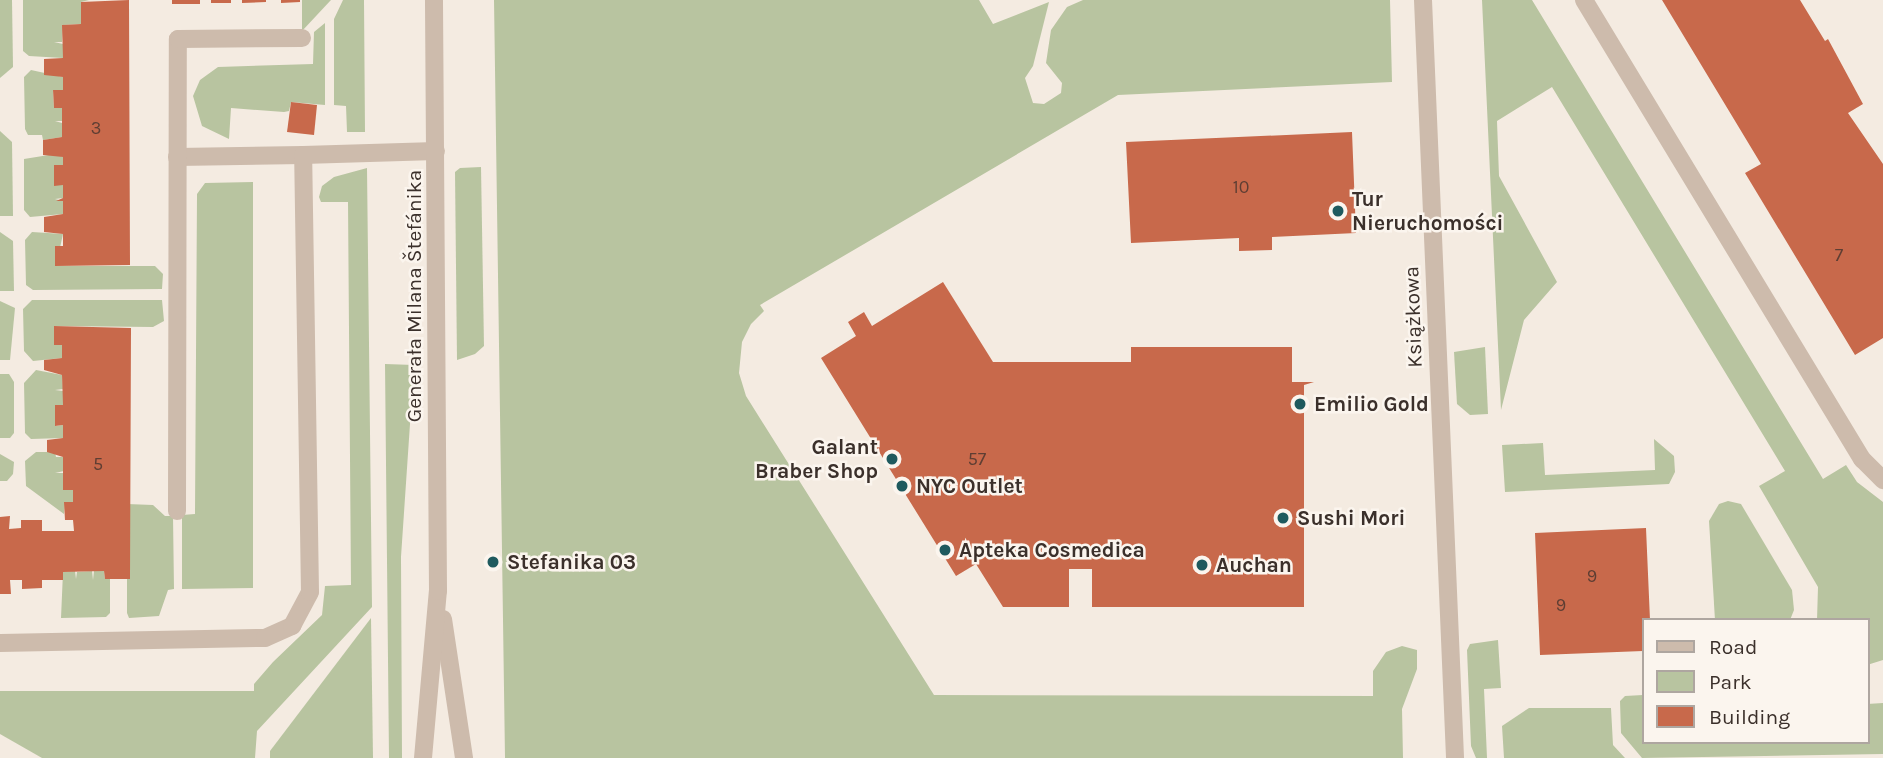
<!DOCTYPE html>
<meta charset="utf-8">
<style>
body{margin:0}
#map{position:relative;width:1883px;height:758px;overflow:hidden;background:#f4ebe1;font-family:Karla,sans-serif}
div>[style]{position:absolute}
.green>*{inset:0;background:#b8c4a0}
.building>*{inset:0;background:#c8694b}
.minor>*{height:18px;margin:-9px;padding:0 9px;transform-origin:9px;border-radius:9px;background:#cdbbac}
.dots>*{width:19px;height:19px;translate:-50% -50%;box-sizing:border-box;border:4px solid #fbf5ee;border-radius:50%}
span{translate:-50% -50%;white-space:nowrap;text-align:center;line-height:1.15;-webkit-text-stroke:5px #fbf5ee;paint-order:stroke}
.number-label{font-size:18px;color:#5e3e33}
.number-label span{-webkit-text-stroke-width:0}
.poi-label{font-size:21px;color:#3b302b;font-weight:700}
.left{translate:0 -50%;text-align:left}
.right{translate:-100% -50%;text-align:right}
.street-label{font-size:21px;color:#3b302b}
.legend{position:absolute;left:1642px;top:618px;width:228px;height:126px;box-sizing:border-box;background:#fbf5ee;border:2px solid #aea6a0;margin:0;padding:9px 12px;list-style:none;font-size:21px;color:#3b302b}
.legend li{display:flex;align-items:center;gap:14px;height:35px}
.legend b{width:35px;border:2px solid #aea6a0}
</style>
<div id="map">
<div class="green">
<div style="clip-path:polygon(0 0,12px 0,13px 67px,0 78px)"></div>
<div style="clip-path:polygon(23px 0,89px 0,81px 2px,81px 24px,63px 25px,62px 42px,54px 42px,63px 44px,63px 58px,29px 56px,23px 51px)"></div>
<div style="clip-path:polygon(302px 0,331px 0,302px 31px)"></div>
<div style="clip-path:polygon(343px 0,364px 0,365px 132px,347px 132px,346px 106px,334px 105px,334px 19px)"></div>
<div style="clip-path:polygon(494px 0,979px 0,993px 24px,1049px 2px,1033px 66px,1025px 78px,1033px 103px,1044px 104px,1061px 93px,1062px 83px,1046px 63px,1051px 30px,1067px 7px,1083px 0,1390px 0,1392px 82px,1118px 95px,760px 305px,764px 311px,751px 324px,742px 342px,739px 373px,746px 396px,934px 695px,1373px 696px,1373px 671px,1386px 652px,1402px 646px,1417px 650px,1417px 669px,1402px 709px,1403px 758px,505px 758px)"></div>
<div style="clip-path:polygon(1482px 0,1532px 0,1823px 479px,1846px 465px,1857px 482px,1883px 502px,1883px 660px,1867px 665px,1867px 620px,1817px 620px,1818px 587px,1759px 486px,1785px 471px,1552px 87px,1497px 121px,1499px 176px,1557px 282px,1524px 320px,1501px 410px)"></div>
<div style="clip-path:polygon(325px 23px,325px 105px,291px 102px,289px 111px,284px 112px,231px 108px,229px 139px,202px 126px,193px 96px,200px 80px,218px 67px,313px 64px,314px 32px)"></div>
<div style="clip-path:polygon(31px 70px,63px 77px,63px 90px,53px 90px,54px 108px,62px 108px,63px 121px,55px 121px,62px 123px,62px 137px,43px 140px,42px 135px,28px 135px,25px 129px,24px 77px)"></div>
<div style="clip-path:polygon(0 131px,12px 142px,13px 216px,0 216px)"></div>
<div style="clip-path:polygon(55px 154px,63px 157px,63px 165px,54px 165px,54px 185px,63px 185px,63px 198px,55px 199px,63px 201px,63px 214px,30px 217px,24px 210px,24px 159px)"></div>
<div style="clip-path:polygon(481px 167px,484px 346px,475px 354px,457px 360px,455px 172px,460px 168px)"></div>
<div style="clip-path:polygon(367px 168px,372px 607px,257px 731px,255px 758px,42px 758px,0 734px,0 691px,254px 691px,254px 684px,273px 662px,322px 615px,325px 586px,351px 585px,348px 202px,321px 202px,319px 197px,322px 186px,334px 177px)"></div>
<div style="clip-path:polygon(253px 182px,253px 588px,182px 589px,182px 515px,195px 514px,197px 194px,205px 183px)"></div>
<div style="clip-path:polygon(0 232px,13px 241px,14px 291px,0 291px)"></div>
<div style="clip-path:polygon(32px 232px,63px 234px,56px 266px,155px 266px,163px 274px,162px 289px,33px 290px,26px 285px,25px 240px)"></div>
<div style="clip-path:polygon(32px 300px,162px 300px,164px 321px,153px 327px,55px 326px,54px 345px,62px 345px,62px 358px,33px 361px,24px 351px,23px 309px)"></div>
<div style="clip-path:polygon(0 301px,15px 308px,10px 360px,0 360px)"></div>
<div style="clip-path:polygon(1485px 347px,1488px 414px,1470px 415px,1457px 404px,1454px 352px)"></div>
<div style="clip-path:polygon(385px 364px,414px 365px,401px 557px,402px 758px,389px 758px)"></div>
<div style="clip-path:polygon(36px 370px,62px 375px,63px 389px,55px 390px,63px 391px,63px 405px,55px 405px,56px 426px,63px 425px,63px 438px,31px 439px,25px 433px,24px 383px)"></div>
<div style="clip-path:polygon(0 374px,9px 374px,14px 382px,14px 433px,10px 438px,0 438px)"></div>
<div style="clip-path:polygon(1654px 439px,1674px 456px,1675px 472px,1669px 484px,1505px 492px,1502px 445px,1543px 443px,1545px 475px,1655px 470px)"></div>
<div style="clip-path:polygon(36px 452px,55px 452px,56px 457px,63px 457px,64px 471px,55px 473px,63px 473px,73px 490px,73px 502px,65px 502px,64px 514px,26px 486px,25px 461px)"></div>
<div style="clip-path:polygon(0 454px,14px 462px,13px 474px,7px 481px,0 481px)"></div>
<div style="clip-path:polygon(1728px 501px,1741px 504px,1792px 590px,1794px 610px,1790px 620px,1715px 620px,1709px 521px,1719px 504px)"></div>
<div style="clip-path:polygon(127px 504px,153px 505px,165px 516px,173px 516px,174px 589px,168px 590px,159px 616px,129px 618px,127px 613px)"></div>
<div style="clip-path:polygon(75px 571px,76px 579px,77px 572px,92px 571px,93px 580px,94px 571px,104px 571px,105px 579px,110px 579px,110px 613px,106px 617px,61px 618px,63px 572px)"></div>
<div style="clip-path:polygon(371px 618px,373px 758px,270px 758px,270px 751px)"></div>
<div style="clip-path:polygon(1498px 640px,1501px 688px,1484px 689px,1487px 758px,1476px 758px,1471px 746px,1467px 650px,1470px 644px)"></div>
<div style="clip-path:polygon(1643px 695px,1643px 742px,1867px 742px,1867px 704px,1883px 703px,1883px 754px,1642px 758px,1621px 733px,1620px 701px,1625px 696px)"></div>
<div style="clip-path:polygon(1529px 708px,1611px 708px,1613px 745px,1625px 758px,1504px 758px,1502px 726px)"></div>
</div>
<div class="building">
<div style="clip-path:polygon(129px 0,130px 265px,55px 266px,55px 246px,63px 246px,63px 234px,44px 232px,44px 217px,63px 214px,63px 201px,56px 201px,63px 198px,63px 185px,54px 186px,54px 165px,63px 165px,63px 157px,43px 155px,43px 140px,62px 137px,62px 108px,54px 108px,53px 90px,63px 90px,63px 77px,44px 75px,44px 59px,63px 58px,62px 25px,81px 24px,81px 2px)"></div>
<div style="clip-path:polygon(172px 0,200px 0,200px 4px,172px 4px)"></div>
<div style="clip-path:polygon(211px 0,231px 0,231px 3px,211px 3px)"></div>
<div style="clip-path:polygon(242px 0,266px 0,266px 2px,242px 3px)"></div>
<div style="clip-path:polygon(281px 0,300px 0,300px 2px,281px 3px)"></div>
<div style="clip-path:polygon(1662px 0,1800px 0,1825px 41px,1828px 39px,1863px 104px,1848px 113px,1883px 164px,1883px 338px,1855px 355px,1745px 173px,1761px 164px)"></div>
<div style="clip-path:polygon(291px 102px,317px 105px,314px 135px,287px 132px)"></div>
<div style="clip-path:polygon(1352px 132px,1356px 233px,1272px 237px,1272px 250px,1239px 251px,1239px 238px,1131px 243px,1126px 142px)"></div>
<div style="clip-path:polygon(943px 282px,993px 362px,1131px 362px,1131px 347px,1292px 347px,1292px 382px,1314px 382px,1304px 385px,1304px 607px,1092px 607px,1092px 569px,1069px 569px,1069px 607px,1003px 607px,976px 564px,956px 576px,821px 358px,856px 336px,848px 322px,864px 312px,872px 326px)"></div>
<div style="clip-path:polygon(54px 326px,131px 328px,130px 579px,105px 579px,104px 571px,63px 572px,63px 580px,42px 580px,42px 588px,22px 589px,22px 580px,10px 580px,11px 594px,0 594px,0 517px,10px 516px,9px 529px,21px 528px,21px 520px,42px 520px,42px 531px,74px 531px,73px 520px,65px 520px,64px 502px,73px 502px,73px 490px,63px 490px,63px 457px,47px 452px,47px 440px,63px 438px,63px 425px,55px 426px,55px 405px,63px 405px,62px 375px,44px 370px,44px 360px,62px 358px,62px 345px,54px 345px)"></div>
<div style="clip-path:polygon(1646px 528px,1650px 620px,1643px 620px,1643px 651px,1540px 655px,1535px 533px)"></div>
</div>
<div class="minor">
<div style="left:1423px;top:0;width:759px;rotate:87.58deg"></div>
<div style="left:1584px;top:0;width:537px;rotate:58.8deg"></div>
<div style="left:1862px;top:459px;width:30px;rotate:45deg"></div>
<div style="left:177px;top:157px;width:126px;rotate:-0.9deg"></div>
<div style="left:177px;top:511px;width:472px;rotate:-89.9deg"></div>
<div style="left:178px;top:39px;width:124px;rotate:-0.5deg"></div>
<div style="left:443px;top:619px;width:141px;rotate:81.4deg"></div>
<div style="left:0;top:643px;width:265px;rotate:-1.1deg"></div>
<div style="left:265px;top:638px;width:30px;rotate:-24deg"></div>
<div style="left:292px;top:626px;width:38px;rotate:-62deg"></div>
<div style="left:310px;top:592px;width:437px;rotate:-90.9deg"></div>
<div style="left:303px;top:155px;width:133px;rotate:-1.7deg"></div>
<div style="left:423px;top:758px;width:168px;rotate:-84.9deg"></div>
<div style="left:438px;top:591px;width:591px;rotate:-90.39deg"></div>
</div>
<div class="dots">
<div style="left:1338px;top:211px;background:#1f5a5e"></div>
<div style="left:1300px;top:404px;background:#1f5a5e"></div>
<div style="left:892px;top:459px;background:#1f5a5e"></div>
<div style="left:902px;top:486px;background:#1f5a5e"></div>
<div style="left:1283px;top:518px;background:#1f5a5e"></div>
<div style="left:945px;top:550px;background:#1f5a5e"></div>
<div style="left:493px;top:562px;background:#1f5a5e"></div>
<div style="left:1202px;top:565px;background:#1f5a5e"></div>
</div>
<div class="number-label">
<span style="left:96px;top:128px">3</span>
<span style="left:1241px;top:187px">10</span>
<span style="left:1839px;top:255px">7</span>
<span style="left:977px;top:459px">57</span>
<span style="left:98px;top:464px">5</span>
<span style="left:1592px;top:576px">9</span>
<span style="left:1561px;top:605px">9</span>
</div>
<div class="poi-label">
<span class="left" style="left:1352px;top:211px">Tur<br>Nieruchomości</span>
<span class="left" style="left:1314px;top:404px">Emilio Gold</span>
<span class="right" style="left:878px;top:459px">Galant<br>Braber Shop</span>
<span class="left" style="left:916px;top:486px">NYC Outlet</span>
<span class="left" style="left:1297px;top:518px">Sushi Mori</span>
<span class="left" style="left:959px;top:550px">Apteka Cosmedica</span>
<span class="left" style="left:507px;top:562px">Stefanika 03</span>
<span class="left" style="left:1216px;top:565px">Auchan</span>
</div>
<div class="street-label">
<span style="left:414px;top:296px;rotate:-90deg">Generała Milana Štefánika</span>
<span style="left:1413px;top:317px;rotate:-92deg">Książkowa</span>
</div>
<ul class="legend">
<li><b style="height:9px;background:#cdbbac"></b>Road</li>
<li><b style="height:19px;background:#b8c4a0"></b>Park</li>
<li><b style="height:19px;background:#c8694b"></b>Building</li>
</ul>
</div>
